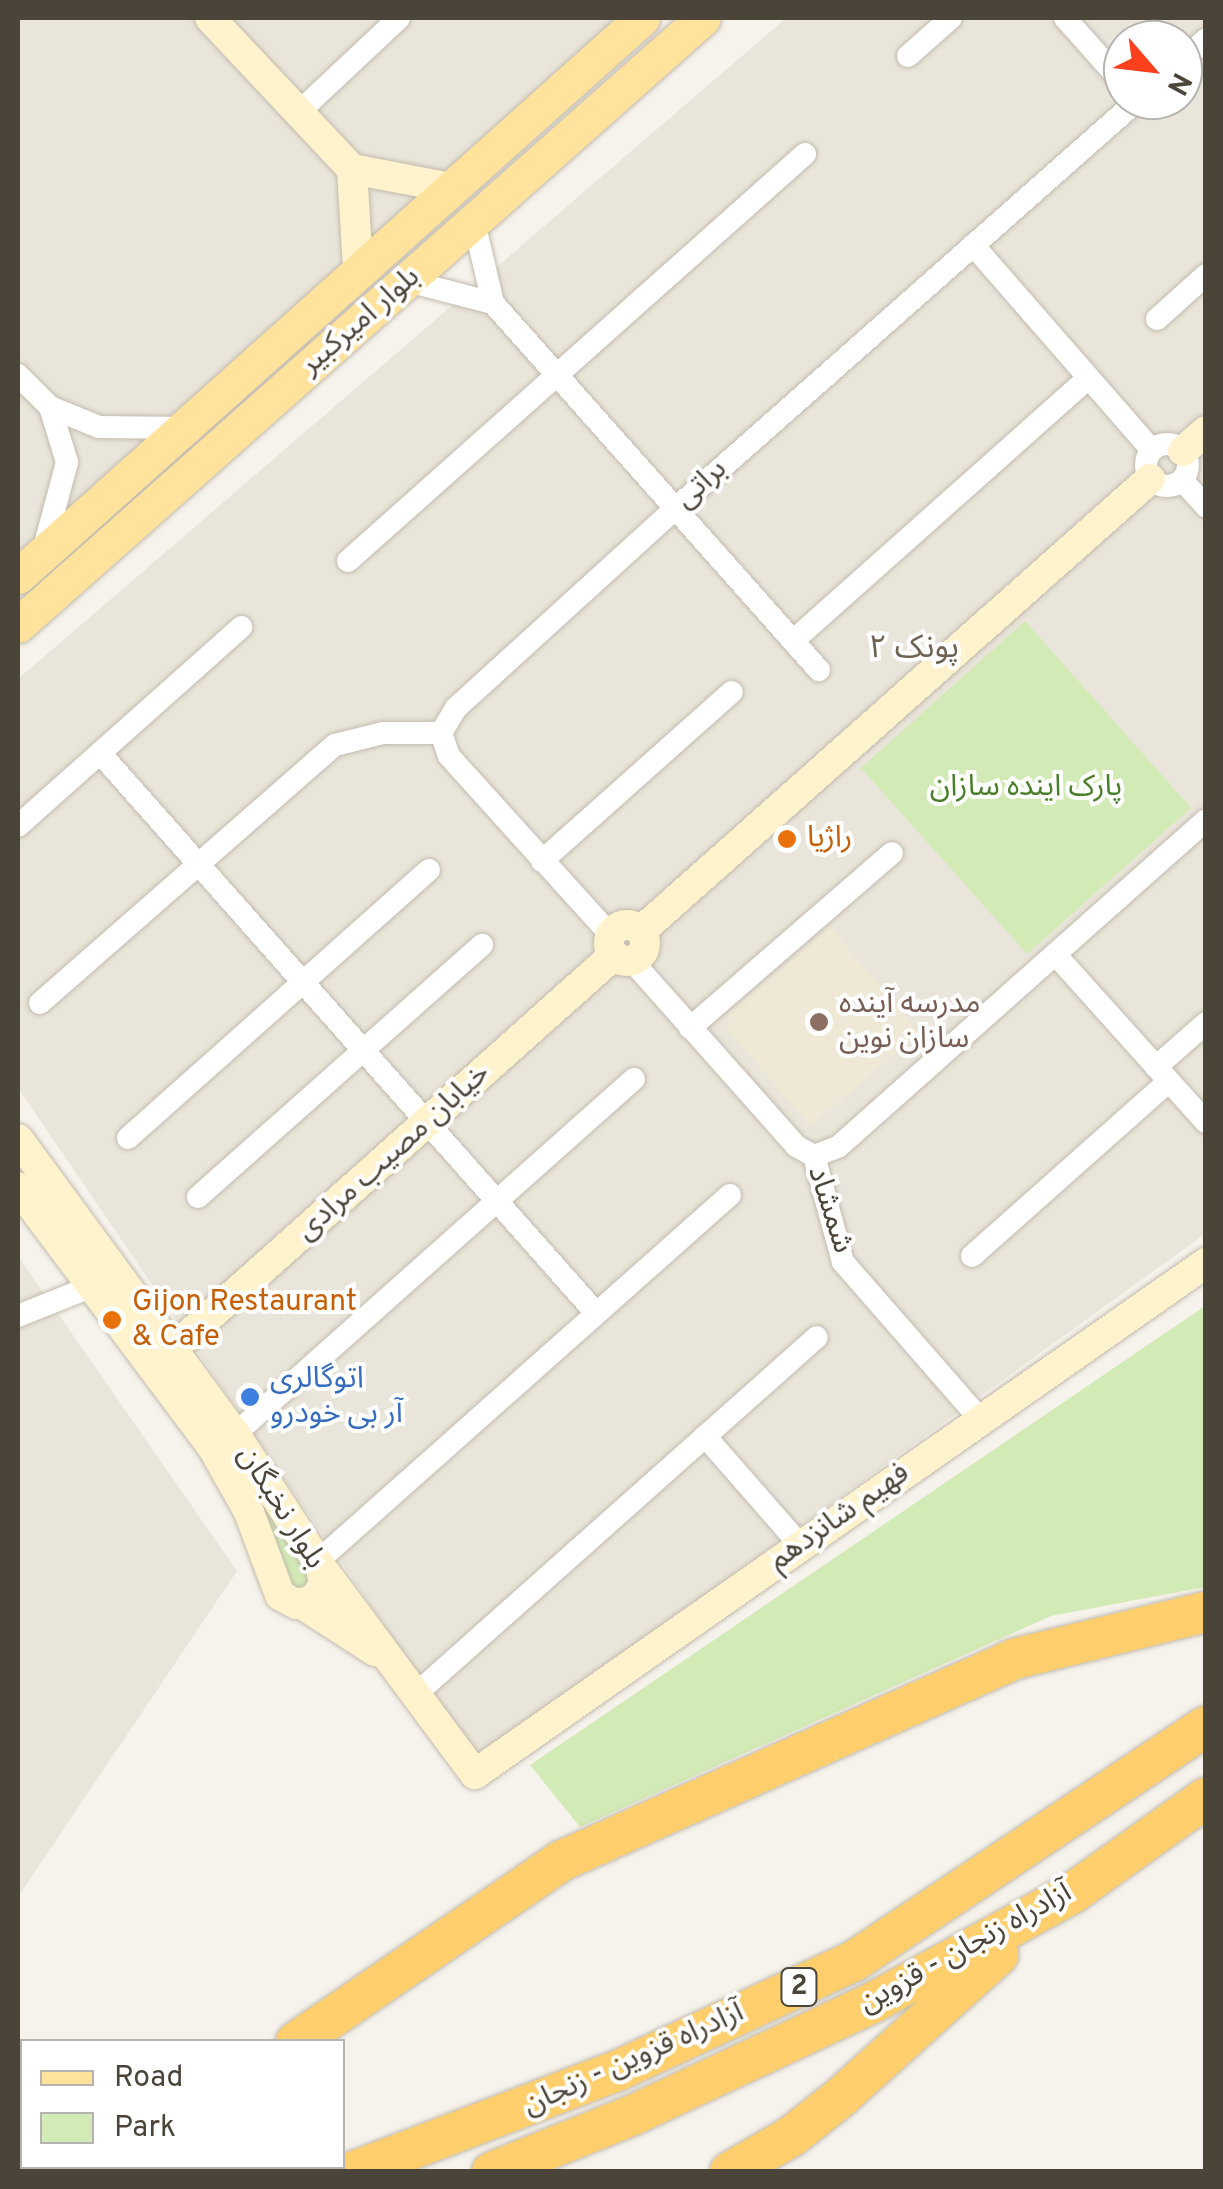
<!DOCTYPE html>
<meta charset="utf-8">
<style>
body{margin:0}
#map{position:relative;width:1223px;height:2189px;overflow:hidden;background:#f6f3ec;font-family:Overpass,"Noto Sans Arabic",sans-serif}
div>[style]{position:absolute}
.residential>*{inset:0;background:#eae5da}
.education>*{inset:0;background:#efe8d6}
.green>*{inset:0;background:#d2eab5}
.roads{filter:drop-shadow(0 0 2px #c2bbae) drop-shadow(0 0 2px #c2bbae)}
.street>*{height:22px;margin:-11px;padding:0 11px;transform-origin:11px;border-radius:11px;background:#fff}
.street>.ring{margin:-11px;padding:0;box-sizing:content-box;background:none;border:22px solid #fff;border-radius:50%}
.secondary>*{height:30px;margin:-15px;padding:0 15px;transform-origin:15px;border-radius:15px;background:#fff3cd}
.secondary>.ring{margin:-15px;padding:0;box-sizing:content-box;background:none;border:30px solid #fff3cd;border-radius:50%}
.primary>*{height:35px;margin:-17.5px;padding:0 17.5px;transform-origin:17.5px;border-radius:17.5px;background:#ffe39c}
.highway>*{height:40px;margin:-20px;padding:0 20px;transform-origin:20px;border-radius:20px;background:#ffcf6e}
.dots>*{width:28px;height:28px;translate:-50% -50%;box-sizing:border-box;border:5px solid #fff;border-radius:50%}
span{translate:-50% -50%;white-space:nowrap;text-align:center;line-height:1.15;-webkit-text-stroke:8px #fff;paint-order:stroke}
.shield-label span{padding:2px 8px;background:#fff;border:2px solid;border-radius:8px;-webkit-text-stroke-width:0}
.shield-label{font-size:28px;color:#4b4439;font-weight:700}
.street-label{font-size:30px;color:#4b4439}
.park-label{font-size:30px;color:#4a7f2a}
.food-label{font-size:30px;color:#c56008}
.left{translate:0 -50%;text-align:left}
.education-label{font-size:30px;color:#785e54}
.shop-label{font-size:30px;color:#366cbe}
.neighbourhood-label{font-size:32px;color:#6e6250}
.frame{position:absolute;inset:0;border:20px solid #4b4439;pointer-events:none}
.legend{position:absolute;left:20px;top:2039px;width:325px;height:130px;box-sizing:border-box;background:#fff;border:2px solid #b7b4b0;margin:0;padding:12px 18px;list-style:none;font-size:30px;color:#4b4439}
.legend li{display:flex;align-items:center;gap:20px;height:50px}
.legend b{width:50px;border:2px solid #b7b4b0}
.north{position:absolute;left:1103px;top:20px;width:100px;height:100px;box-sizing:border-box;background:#fff;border:2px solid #b7b4b0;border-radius:50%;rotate:118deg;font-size:28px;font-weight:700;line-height:40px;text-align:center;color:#4b4439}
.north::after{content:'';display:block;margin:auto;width:35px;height:45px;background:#fc3f1d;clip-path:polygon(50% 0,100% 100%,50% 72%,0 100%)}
</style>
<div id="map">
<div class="residential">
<div style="clip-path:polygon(18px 18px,645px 18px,18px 583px)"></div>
<div style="clip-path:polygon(evenodd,786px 18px,1205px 18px,1205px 1234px,476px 1760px,18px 1088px,18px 679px,786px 18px,1123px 40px,1183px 40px,1183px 100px,1123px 100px,1123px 40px)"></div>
<div style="clip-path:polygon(18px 1256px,237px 1571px,18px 1897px)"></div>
</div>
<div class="education">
<div style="clip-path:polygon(830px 927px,920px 1033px,810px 1126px,728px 1030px,728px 1014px)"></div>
</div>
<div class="green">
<div style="clip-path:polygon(1025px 621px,1191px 808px,1027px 954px,861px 768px)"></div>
<div style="clip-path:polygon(1205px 1306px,1205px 1587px,1051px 1616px,580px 1827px,530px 1765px)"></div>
<div style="clip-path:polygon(260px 1503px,306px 1557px,314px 1584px,295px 1594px)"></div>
</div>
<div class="roads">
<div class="street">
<div style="left:1065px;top:18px;width:87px;rotate:48.3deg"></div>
<div style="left:908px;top:56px;width:57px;rotate:-41.5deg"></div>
<div style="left:1183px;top:60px;width:31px;rotate:-42deg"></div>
<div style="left:299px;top:112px;width:137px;rotate:-43.2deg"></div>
<div style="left:474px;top:222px;width:83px;rotate:76.8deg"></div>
<div style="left:493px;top:303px;width:491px;rotate:48.4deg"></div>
<div style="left:973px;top:245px;width:272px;rotate:48.9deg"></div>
<div style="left:408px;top:281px;width:88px;rotate:14.5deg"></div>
<div style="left:1157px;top:319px;width:66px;rotate:-41.9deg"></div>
<div style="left:18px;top:375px;width:45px;rotate:45deg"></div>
<div style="left:50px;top:407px;width:53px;rotate:22.2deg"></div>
<div style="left:99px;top:427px;width:86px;rotate:0.7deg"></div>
<div class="ring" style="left:1146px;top:444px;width:20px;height:20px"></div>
<div style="left:1182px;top:480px;width:36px;rotate:48deg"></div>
<div style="left:44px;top:548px;width:89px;rotate:-75deg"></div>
<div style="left:67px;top:462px;width:58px;rotate:-107.2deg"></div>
<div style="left:348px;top:561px;width:612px;rotate:-41.69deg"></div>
<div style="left:793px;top:641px;width:395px;rotate:-41.7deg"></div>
<div style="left:441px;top:733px;width:29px;rotate:-59deg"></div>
<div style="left:456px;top:708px;width:296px;rotate:-42.3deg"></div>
<div style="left:675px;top:509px;width:618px;rotate:-41.46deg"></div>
<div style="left:441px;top:733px;width:24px;rotate:71deg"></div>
<div style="left:449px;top:756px;width:241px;rotate:47.9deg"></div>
<div style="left:100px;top:753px;width:748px;rotate:48.47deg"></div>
<div style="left:18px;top:826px;width:299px;rotate:-41.7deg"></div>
<div style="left:542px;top:861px;width:254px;rotate:-41.7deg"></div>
<div style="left:1055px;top:954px;width:226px;rotate:48.1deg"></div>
<div style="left:632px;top:961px;width:247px;rotate:48.4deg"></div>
<div style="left:796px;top:1146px;width:21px;rotate:29deg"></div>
<div style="left:814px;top:1156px;width:110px;rotate:74.7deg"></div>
<div style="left:843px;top:1262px;width:210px;rotate:48.9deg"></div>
<div style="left:40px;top:1003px;width:392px;rotate:-41.2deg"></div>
<div style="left:335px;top:745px;width:49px;rotate:-14deg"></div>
<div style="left:383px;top:733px;width:58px"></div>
<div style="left:690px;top:1028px;width:267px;rotate:-40.9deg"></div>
<div style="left:1156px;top:1067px;width:67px;rotate:-41.3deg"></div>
<div style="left:128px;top:1138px;width:403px;rotate:-41.7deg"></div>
<div style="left:814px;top:1156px;width:26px;rotate:-21deg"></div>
<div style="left:838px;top:1147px;width:492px;rotate:-41.6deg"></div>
<div style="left:198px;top:1197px;width:380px;rotate:-41.6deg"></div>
<div style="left:972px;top:1256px;width:262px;rotate:-41.6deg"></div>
<div style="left:18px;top:1316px;width:81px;rotate:-21.8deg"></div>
<div style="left:235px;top:1434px;width:534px;rotate:-41.66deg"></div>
<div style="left:705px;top:1436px;width:146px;rotate:48.9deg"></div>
<div style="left:318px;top:1561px;width:551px;rotate:-41.62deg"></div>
<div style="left:417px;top:1693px;width:535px;rotate:-41.67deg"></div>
</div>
<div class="secondary">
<div style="left:210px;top:18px;width:207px;rotate:46.8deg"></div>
<div style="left:352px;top:169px;width:102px;rotate:10.8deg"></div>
<div style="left:352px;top:169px;width:99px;rotate:86.5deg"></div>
<div style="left:1183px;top:451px;width:30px;rotate:-41deg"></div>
<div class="ring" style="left:609px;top:925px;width:6px;height:6px"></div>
<div style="left:641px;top:931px;width:681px;rotate:-41.61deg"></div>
<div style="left:18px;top:1139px;width:366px;rotate:53.7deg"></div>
<div style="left:235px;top:1434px;width:158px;rotate:57.1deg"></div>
<div style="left:321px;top:1567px;width:18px;rotate:81deg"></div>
<div style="left:324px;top:1585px;width:19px;rotate:126deg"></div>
<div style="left:313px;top:1600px;width:17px;rotate:167deg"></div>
<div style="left:296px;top:1604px;width:18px;rotate:-151deg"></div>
<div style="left:280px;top:1595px;width:89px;rotate:-110.5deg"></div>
<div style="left:249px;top:1512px;width:73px;rotate:-119.4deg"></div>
<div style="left:213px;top:1448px;width:326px;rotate:-126.8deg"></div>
<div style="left:157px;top:1363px;width:613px;rotate:-41.76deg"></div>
<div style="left:321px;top:1567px;width:258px;rotate:53.4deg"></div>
<div style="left:475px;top:1774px;width:892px;rotate:-34.96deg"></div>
<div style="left:302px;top:1604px;width:87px;rotate:32.8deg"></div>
</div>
<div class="primary">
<div style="left:18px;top:576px;width:837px;rotate:-41.8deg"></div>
<div style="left:18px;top:625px;width:915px;rotate:-41.55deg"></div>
</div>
<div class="highway">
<div style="left:296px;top:2042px;width:321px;rotate:-34.3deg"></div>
<div style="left:561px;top:1861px;width:496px;rotate:-24deg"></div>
<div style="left:1014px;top:1659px;width:198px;rotate:-13.8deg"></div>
<div style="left:18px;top:2118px;width:4px;rotate:27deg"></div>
<div style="left:352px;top:2172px;width:284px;rotate:-20.9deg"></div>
<div style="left:617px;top:2071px;width:261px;rotate:-24.9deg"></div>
<div style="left:854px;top:1961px;width:423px;rotate:-33.7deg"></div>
<div style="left:492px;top:2172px;width:152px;rotate:-22deg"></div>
<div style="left:633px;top:2115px;width:268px;rotate:-25.1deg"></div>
<div style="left:876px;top:2001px;width:226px;rotate:-28.8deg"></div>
<div style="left:1074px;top:1892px;width:162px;rotate:-35.5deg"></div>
<div style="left:730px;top:2172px;width:72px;rotate:-30.1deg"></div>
<div style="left:792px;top:2136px;width:63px;rotate:-38.5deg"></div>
<div style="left:841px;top:2097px;width:212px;rotate:-42.1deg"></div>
</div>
</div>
<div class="dots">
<div style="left:787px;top:839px;background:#e8710a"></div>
<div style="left:819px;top:1022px;background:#8d6e63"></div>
<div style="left:112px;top:1320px;background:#e8710a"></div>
<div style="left:250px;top:1397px;background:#3f7fe0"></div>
</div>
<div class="shield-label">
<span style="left:799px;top:1987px">2</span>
</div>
<div class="street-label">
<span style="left:361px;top:322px;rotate:-41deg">بلوار امیرکبیر</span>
<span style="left:702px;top:485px;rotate:-42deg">براتی</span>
<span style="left:394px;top:1153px;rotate:-42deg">خیابان مصیب مرادی</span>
<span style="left:829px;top:1210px;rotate:72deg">شمشاد</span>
<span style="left:280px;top:1508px;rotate:58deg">بلوار نخبگان</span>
<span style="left:840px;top:1518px;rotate:-35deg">فهیم شانزدهم</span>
<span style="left:966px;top:1949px;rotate:-29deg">آزادراه زنجان - قزوین</span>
<span style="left:634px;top:2060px;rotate:-24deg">آزادراه قزوین - زنجان</span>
</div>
<div class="park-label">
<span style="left:1026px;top:788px">پارک اینده سازان</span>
</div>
<div class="food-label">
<span class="left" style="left:807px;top:839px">راژیا</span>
<span class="left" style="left:132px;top:1320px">Gijon Restaurant<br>&amp; Cafe</span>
</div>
<div class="education-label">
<span class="left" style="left:839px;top:1022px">مدرسه آینده<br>سازان نوین</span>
</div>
<div class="shop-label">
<span class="left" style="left:270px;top:1397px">اتوگالری<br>آر بی خودرو</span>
</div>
<div class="neighbourhood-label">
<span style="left:914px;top:649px">پونک ۲</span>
</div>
<div class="frame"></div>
<ul class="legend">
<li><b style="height:12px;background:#ffe39c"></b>Road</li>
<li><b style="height:28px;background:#d2eab5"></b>Park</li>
</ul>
<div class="north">N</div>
</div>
